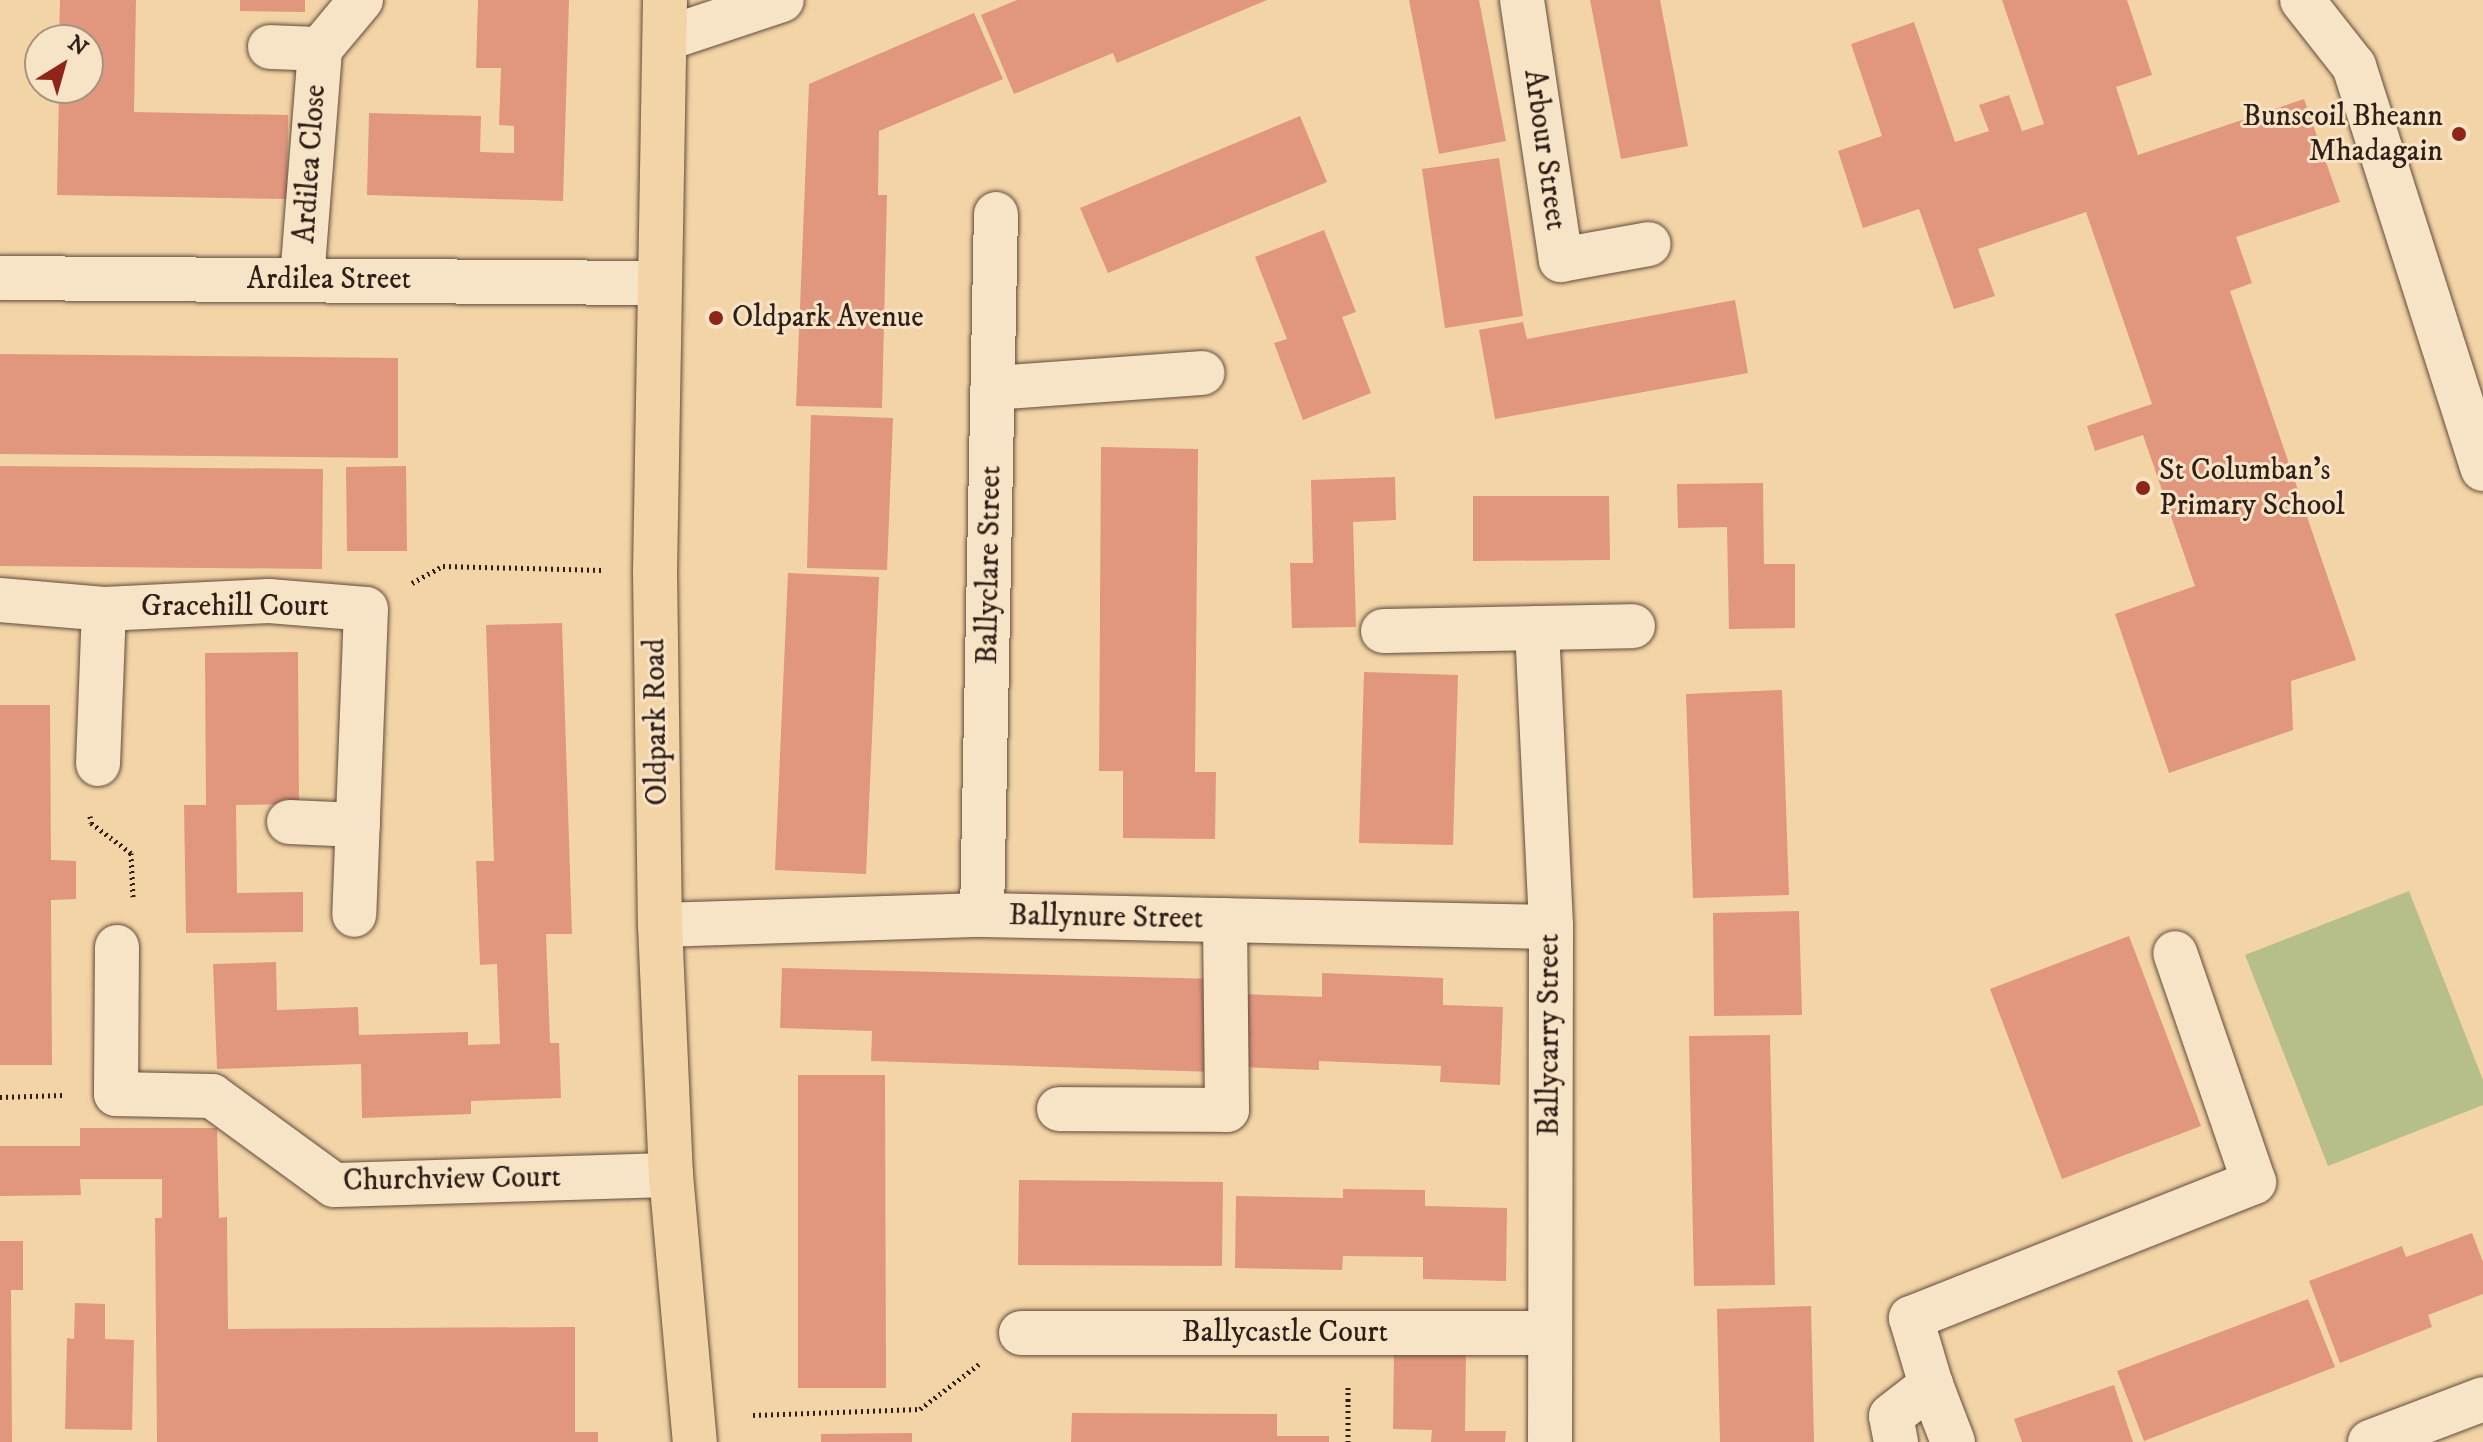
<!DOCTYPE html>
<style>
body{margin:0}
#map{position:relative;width:2483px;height:1442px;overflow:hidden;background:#f3d4a6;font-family:"IM FELL DW Pica",serif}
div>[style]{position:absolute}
.green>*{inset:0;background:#b6be8a}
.building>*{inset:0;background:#e1967e}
.path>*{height:5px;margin-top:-2.5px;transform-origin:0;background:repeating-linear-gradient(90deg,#301e18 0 2px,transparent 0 6px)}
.roads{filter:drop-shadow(0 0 2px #614c3c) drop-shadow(0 0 2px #614c3c)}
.minor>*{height:44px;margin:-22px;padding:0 22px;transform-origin:22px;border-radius:22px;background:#f7e3c5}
.major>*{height:44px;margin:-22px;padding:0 22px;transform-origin:22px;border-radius:22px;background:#f3d4a6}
.dots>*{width:22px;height:22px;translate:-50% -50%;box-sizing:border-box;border:4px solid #f7e3c5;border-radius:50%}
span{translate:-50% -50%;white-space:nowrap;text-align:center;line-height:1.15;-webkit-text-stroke:6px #f7e3c5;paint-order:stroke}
.poi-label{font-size:30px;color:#301e18}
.right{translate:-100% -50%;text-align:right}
.left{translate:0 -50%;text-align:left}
.street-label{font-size:30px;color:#301e18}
.north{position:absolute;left:24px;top:24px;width:80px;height:80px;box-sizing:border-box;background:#f7e3c5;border:2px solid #a79480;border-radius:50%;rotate:37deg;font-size:22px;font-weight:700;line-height:32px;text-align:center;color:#301e18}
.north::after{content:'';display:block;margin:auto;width:28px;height:36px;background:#8f2418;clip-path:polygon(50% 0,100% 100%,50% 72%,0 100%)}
</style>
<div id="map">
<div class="green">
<div style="clip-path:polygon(2409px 891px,2483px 1080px,2483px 1105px,2328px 1166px,2245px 955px)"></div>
</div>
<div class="building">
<div style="clip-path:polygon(60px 0,136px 0,134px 112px,288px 115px,287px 199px,57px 195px,59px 88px,88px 88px,88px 40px,59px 40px)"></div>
<div style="clip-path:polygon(240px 0,305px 0,305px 12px,240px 11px)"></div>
<div style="clip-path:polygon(478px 0,569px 0,563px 201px,367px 195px,369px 113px,481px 116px,480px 152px,514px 153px,514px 126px,499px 125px,501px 68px,476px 68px)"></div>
<div style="clip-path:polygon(1017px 0,1267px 0,1117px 63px,1113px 53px,1014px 94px,981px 15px)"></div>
<div style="clip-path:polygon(1409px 0,1479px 0,1506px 141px,1439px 154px)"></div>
<div style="clip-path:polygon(1590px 0,1660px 0,1688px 146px,1621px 159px)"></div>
<div style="clip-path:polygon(2002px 0,2127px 0,2152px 75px,2116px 87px,2138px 155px,2304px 99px,2340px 202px,2236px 237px,2252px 283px,2230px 291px,2356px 660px,2291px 681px,2293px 730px,2169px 773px,2115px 614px,2195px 586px,2143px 435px,2095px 451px,2087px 426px,2152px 404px,2086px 212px,1978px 249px,1995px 296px,1954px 309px,1919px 209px,1863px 228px,1838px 151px,1882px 136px,1851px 44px,1914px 22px,1955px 142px,1989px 131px,1979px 105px,2009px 95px,2022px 131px,2044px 124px)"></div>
<div style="clip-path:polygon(974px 13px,1003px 79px,879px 131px,878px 195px,887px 195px,882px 408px,796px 406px,809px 84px)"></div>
<div style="clip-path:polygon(1300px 116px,1327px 182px,1108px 273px,1080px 208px)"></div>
<div style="clip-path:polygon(1499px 158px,1523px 316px,1445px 328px,1422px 169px)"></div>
<div style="clip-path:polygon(1324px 230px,1356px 312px,1342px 317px,1371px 393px,1303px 420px,1274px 343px,1287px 339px,1255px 257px)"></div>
<div style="clip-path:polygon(1735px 300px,1748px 373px,1495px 419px,1479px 330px,1523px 322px,1527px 339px)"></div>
<div style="clip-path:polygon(0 354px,398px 358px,398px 458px,0 454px)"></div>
<div style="clip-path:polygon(811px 415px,893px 418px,887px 570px,807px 568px)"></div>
<div style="clip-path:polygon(1101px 447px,1198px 449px,1195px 772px,1216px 772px,1215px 839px,1123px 838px,1123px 771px,1099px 771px)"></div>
<div style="clip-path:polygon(0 466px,323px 469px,322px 569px,0 566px)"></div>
<div style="clip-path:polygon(406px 466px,407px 551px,347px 551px,346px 467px)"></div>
<div style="clip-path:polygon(1395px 477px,1396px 520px,1353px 522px,1356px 627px,1292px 628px,1290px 563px,1313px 563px,1311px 480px)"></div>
<div style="clip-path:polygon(1763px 483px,1764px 564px,1795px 564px,1795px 628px,1729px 629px,1727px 527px,1678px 528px,1677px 484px)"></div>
<div style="clip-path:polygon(1473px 496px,1609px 496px,1610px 560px,1473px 561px)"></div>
<div style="clip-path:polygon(788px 573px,879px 577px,866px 874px,775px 870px)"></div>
<div style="clip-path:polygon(562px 623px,572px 934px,546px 934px,550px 1043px,559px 1043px,561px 1098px,471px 1101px,471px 1114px,362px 1118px,361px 1064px,217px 1069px,213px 964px,276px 962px,277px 1010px,358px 1007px,359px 1035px,468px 1032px,468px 1045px,500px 1044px,497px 964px,480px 965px,476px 861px,494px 861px,486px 625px)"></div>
<div style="clip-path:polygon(298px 652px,299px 804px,236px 805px,237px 893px,303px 892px,303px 932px,186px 933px,184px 805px,206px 805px,205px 653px)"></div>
<div style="clip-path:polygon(1364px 672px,1458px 675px,1453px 845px,1359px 843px)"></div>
<div style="clip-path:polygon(1782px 690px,1789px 895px,1693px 898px,1686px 694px)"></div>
<div style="clip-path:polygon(0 705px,50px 705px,51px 860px,76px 861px,76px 899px,51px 900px,52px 1065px,0 1065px)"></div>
<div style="clip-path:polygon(1799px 911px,1802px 1015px,1714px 1016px,1713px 913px)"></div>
<div style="clip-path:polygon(2129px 936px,2201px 1126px,2062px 1179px,1990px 989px)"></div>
<div style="clip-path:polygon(782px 968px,1218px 979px,1215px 1072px,871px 1061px,872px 1031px,780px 1028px)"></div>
<div style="clip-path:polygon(1322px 973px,1443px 978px,1443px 1005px,1503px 1007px,1500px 1085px,1440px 1082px,1441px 1066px,1319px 1061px,1319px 1070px,1240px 1067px,1242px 994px,1322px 997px)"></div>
<div style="clip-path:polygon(1770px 1035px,1775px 1285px,1694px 1286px,1689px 1036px)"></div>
<div style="clip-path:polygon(798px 1075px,885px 1075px,886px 1388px,798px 1388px)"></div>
<div style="clip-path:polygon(80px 1128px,217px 1128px,219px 1218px,227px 1217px,228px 1329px,575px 1327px,575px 1432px,598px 1432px,598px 1442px,157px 1442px,155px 1218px,162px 1218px,162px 1179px,80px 1179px,81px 1195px,0 1196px,0 1146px,80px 1146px)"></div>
<div style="clip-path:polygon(1019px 1180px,1223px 1182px,1222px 1266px,1018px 1265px)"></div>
<div style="clip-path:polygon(1343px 1189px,1425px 1190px,1425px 1206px,1507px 1208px,1506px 1281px,1423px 1279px,1423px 1257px,1343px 1256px,1342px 1270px,1235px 1268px,1236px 1196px,1343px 1198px)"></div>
<div style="clip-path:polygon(2472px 1233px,2483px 1262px,2483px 1294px,2428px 1315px,2432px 1327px,2340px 1363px,2309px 1281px,2402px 1246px,2406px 1257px)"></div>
<div style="clip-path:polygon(0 1241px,23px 1241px,23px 1290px,11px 1290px,12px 1442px,0 1442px)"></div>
<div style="clip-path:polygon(2308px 1299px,2335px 1367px,2144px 1441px,2117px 1371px)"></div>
<div style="clip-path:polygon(75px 1303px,105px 1304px,105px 1339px,134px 1340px,132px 1430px,65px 1429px,67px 1338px,74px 1339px)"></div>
<div style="clip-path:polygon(1811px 1306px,1814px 1442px,1720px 1442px,1717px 1309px)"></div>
<div style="clip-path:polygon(1394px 1350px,1466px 1351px,1465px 1431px,1506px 1431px,1505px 1442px,1431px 1442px,1432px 1430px,1393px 1429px)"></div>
<div style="clip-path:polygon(2114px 1385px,2133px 1442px,2022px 1442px,2014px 1419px)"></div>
<div style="clip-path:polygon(1072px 1413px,1277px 1414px,1277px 1436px,1329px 1436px,1329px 1442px,1071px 1442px)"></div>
<div style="clip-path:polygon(912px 1433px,912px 1442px,821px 1442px,821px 1434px)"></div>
</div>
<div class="path">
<div style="left:412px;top:583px;width:35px;rotate:-29deg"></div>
<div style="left:443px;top:566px;width:159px;rotate:1.4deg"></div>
<div style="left:90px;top:816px;width:7px;rotate:82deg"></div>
<div style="left:91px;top:823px;width:50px;rotate:36.9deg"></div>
<div style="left:131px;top:853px;width:44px;rotate:87.4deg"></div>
<div style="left:0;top:1097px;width:63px;rotate:-1.8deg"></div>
<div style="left:1348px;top:1387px;width:55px;rotate:90deg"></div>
<div style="left:753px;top:1415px;width:167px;rotate:-2.1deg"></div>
<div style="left:920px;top:1409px;width:74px;rotate:-37.3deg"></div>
</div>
<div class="roads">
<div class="minor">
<div style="left:1522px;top:0;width:263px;rotate:81.5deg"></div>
<div style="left:1561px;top:260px;width:89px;rotate:-10.3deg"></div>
<div style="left:2302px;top:0;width:84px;rotate:51.8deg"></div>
<div style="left:2354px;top:66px;width:423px;rotate:72.3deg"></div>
<div style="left:665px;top:39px;width:123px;rotate:-18.4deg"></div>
<div style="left:270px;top:47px;width:50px;rotate:2.3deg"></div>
<div style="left:0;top:278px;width:658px;rotate:0.44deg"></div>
<div style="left:302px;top:279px;width:231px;rotate:-85.5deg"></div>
<div style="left:320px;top:49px;width:64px;rotate:-50.1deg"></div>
<div style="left:993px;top:388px;width:210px;rotate:-4.1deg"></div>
<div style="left:0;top:600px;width:104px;rotate:4.9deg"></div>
<div style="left:104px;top:609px;width:165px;rotate:-2.8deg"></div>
<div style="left:269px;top:601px;width:97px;rotate:4.7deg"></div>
<div style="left:366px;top:609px;width:306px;rotate:92.2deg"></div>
<div style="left:1537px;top:628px;width:299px;rotate:87.3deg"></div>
<div style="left:1551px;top:927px;width:515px;rotate:90.11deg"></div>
<div style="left:1383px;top:631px;width:250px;rotate:-1.1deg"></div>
<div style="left:98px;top:764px;width:155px;rotate:-87.8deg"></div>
<div style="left:289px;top:822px;width:69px;rotate:2.5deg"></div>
<div style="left:982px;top:915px;width:701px;rotate:-88.86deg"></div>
<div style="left:660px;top:925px;width:322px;rotate:-1.8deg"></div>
<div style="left:982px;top:915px;width:569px;rotate:1.21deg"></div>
<div style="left:117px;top:947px;width:147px;rotate:90.4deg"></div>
<div style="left:116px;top:1094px;width:96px;rotate:1.2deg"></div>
<div style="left:212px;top:1096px;width:151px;rotate:36.1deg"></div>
<div style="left:334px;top:1185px;width:337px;rotate:-1.7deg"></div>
<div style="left:1059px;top:1109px;width:168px;rotate:0.3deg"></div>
<div style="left:1227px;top:1110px;width:190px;rotate:-90.6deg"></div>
<div style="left:1021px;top:1333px;width:528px"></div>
<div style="left:1931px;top:1385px;width:61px;rotate:68.9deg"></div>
<div style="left:1896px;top:1442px;width:26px;rotate:-101deg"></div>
<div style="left:1891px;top:1416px;width:51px;rotate:-37.8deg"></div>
<div style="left:1931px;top:1385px;width:70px;rotate:-106.6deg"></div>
<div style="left:1911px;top:1318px;width:369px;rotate:-21.6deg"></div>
<div style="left:2254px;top:1182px;width:242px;rotate:-109deg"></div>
<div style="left:2370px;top:1442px;width:121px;rotate:-20.8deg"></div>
</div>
<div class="major">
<div style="left:665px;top:0;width:571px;rotate:91deg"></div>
<div style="left:655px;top:571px;width:354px;rotate:89.2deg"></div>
<div style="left:660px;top:925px;width:250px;rotate:87.5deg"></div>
<div style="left:671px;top:1175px;width:268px;rotate:84.9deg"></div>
</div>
</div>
<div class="dots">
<div style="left:2459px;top:134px;background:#8f2418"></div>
<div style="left:716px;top:318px;background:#8f2418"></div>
<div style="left:2143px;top:488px;background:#8f2418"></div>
</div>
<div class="poi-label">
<span class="right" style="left:2443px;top:134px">Bunscoil Bheann<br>Mhadagain</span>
<span class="left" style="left:732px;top:318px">Oldpark Avenue</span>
<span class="left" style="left:2159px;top:488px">St Columban's<br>Primary School</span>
</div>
<div class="street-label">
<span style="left:1544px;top:150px;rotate:82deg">Arbour Street</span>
<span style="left:311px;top:164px;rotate:-86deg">Ardilea Close</span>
<span style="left:329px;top:280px">Ardilea Street</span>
<span style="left:990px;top:565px;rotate:-89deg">Ballyclare Street</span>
<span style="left:235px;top:607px">Gracehill Court</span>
<span style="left:657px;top:722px;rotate:-91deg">Oldpark Road</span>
<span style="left:1106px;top:918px;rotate:1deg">Ballynure Street</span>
<span style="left:1550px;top:1035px;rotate:-90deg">Ballycarry Street</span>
<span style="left:452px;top:1180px;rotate:-1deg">Churchview Court</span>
<span style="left:1285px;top:1333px">Ballycastle Court</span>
</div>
<div class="north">N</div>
</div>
